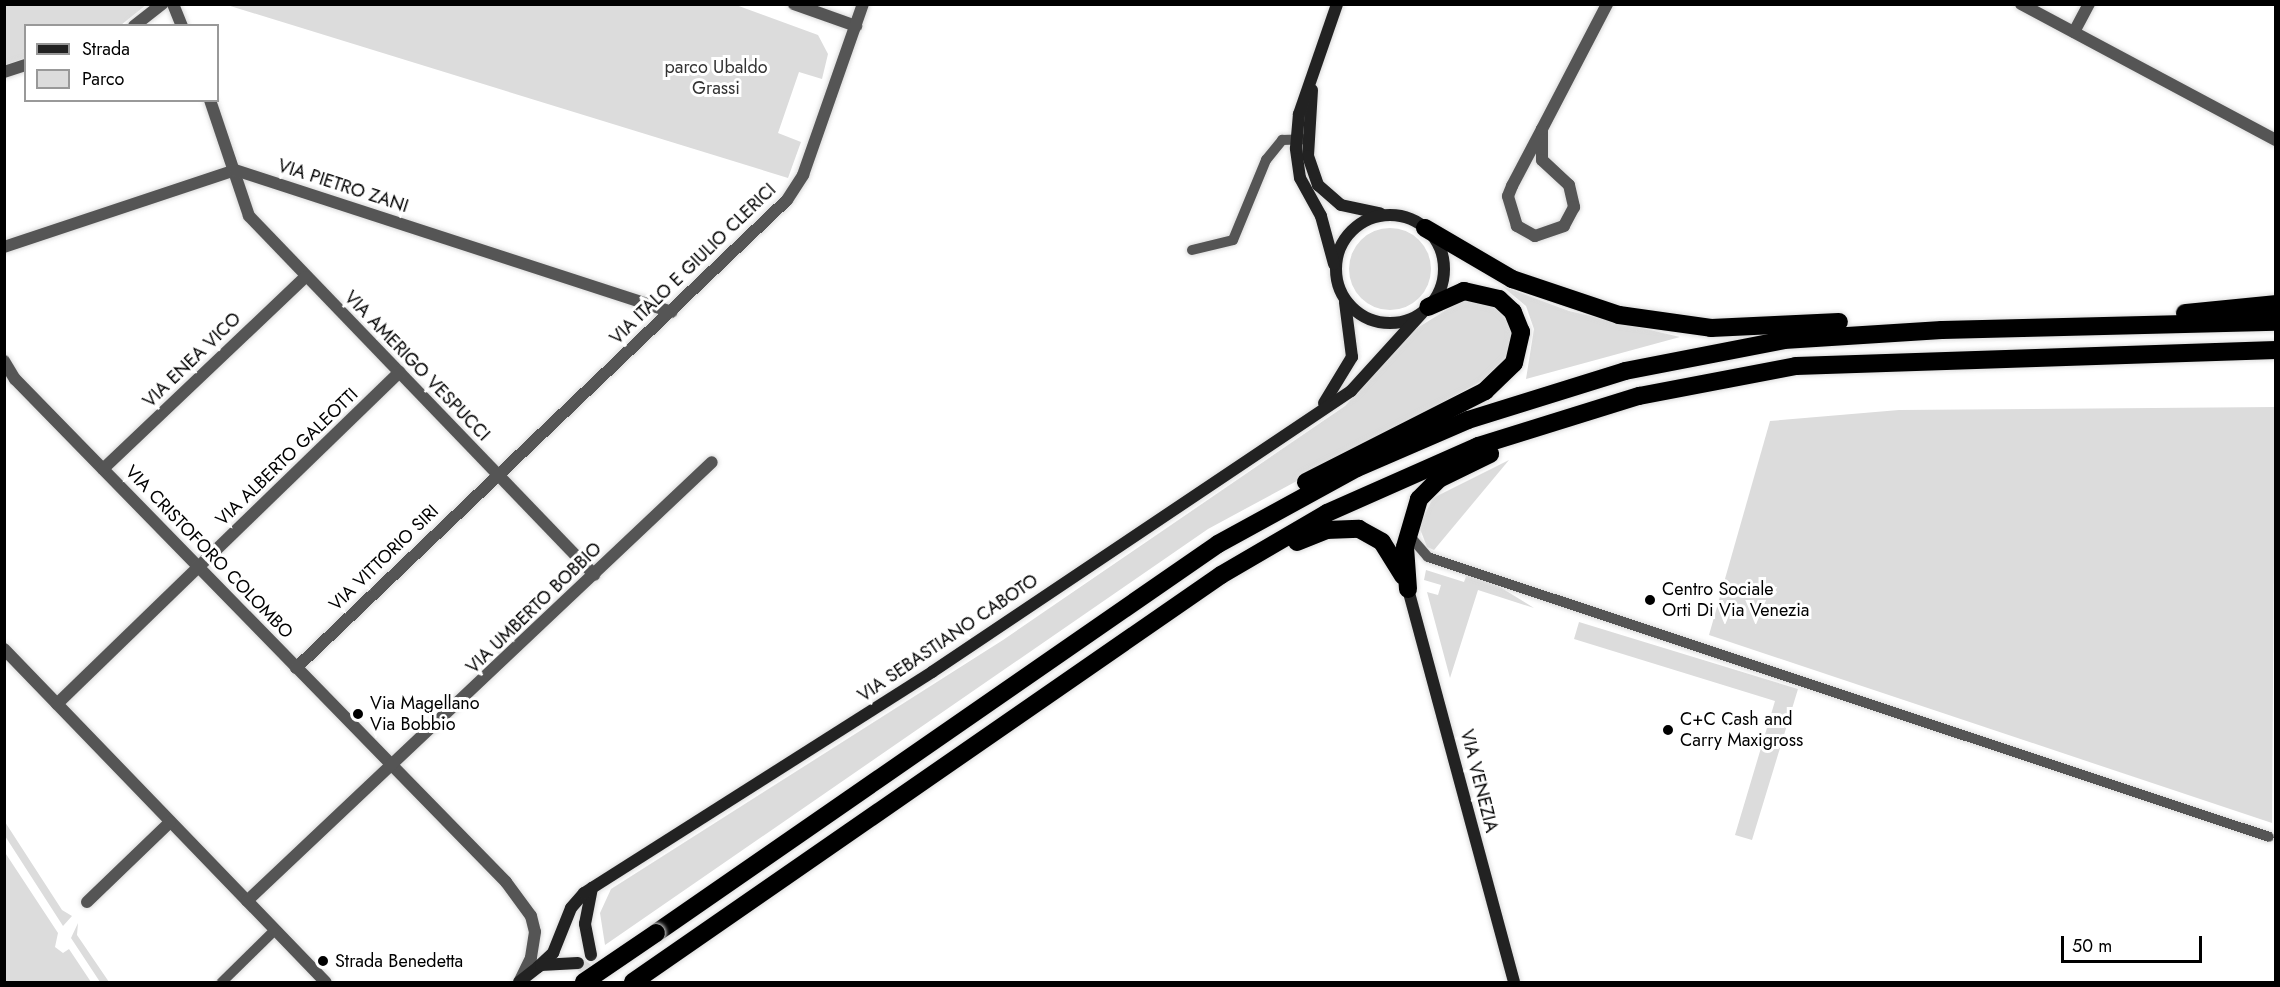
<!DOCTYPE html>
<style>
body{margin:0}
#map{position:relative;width:2280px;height:987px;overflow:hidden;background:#fff;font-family:Jost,sans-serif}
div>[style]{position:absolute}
.green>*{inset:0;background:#dcdcdc}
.round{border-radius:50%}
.secondary-tunnel>*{height:12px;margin-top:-6px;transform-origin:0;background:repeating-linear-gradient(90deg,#d9d9d9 0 12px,transparent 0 18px)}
.roads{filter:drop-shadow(0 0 2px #dbdbdb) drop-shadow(0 0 2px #dbdbdb)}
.lane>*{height:10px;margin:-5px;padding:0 5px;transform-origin:5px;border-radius:5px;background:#555}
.street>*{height:12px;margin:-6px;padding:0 6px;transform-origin:6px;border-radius:6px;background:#555}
.secondary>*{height:12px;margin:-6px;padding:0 6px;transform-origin:6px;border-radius:6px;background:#222}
.secondary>.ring{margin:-6px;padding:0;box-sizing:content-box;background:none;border:12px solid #222;border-radius:50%}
.highway>*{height:18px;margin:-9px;padding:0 9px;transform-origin:9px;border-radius:9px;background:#000}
.bridges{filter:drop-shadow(0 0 2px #dbdbdb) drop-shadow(0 0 2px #dbdbdb)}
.highway-bridge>*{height:18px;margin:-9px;padding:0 9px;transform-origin:9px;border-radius:9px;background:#000}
.dots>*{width:16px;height:16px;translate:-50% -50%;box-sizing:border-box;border:3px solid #fff;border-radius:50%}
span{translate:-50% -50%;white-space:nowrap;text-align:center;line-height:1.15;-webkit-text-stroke:6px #fff;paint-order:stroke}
.park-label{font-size:18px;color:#333}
.street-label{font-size:18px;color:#000}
.poi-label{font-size:18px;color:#000}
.left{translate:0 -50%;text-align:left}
.frame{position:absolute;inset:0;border:6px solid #000;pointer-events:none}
.legend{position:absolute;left:24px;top:24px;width:195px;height:78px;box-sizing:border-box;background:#fff;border:2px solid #999;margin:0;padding:8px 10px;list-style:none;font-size:18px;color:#000}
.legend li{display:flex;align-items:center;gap:12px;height:30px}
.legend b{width:30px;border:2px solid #999}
.scale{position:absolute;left:2061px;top:936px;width:141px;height:27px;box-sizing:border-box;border:3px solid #000;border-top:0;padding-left:8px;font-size:18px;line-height:21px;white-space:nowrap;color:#000;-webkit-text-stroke:4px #fff;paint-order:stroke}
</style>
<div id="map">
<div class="green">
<div style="clip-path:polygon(4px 5px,5px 4px,146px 5px,121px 25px,26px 26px,25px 58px,5px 65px)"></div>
<div style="clip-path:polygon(227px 5px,736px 5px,818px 35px,828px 54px,822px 79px,799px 72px,778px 133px,801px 142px,788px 178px)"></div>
<div class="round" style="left:1349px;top:228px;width:82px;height:82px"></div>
<div style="clip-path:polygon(1502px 286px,1569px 311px,1680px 337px,1526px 379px,1534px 329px,1526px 306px)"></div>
<div style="clip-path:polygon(1464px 299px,1496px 307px,1509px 323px,1513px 337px,1508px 360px,1491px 376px,1208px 529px,605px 945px,600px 913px,611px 889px,1003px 640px,1345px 406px,1414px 330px)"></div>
<div style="clip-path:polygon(2275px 407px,2272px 823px,1709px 635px,1770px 421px,1899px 410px)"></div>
<div style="clip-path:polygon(1509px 460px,1434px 550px,1427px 547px,1419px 526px,1433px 498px)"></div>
<div style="clip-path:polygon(1426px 570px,1464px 582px,1467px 574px,1490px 581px,1534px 608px,1478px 590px,1450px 678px,1427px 592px,1438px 595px,1441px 585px,1424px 580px)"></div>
<div style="clip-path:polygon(1579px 622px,1798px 689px,1752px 840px,1735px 835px,1775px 701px,1574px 639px)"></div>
<div style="clip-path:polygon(5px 822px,62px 910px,72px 916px,63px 926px,5px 836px)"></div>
<div style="clip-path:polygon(4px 851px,58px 933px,55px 947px,63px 953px,69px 949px,91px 982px,5px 982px)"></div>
<div style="clip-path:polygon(78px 923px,77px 935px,109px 982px,100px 982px,71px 938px)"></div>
</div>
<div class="secondary-tunnel">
<div style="left:578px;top:963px;width:33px;rotate:35deg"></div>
</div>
<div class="roads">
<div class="lane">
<div style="left:1192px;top:250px;width:42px;rotate:-13.7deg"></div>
<div style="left:1233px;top:240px;width:87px;rotate:-67.6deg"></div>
<div style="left:1266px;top:160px;width:26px;rotate:-51deg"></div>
<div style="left:1282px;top:140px;width:23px;rotate:-2deg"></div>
<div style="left:1408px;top:534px;width:30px;rotate:49deg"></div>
<div style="left:1428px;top:557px;width:886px;rotate:18.41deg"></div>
<div style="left:222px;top:982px;width:74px;rotate:-44.5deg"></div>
</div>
<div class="street">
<div style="left:173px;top:4px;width:24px;rotate:68deg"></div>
<div style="left:794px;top:4px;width:66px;rotate:19.5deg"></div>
<div style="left:2021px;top:4px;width:289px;rotate:28.1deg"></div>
<div style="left:134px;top:26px;width:36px;rotate:-38deg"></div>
<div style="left:2074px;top:32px;width:32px;rotate:-62deg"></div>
<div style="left:4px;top:72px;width:23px;rotate:-18deg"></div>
<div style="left:210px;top:100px;width:122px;rotate:71.4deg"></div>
<div style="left:249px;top:216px;width:498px;rotate:46.1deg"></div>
<div style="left:1542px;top:129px;width:31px;rotate:90deg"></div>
<div style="left:1542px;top:160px;width:37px;rotate:43deg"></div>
<div style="left:1569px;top:185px;width:23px;rotate:77deg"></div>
<div style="left:1574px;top:207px;width:21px;rotate:118deg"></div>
<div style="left:1564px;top:226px;width:31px;rotate:161deg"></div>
<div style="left:1535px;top:236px;width:21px;rotate:-151deg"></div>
<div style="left:1517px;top:226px;width:31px;rotate:-107deg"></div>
<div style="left:1508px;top:196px;width:11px;rotate:-68deg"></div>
<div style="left:1512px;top:186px;width:64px;rotate:-62.2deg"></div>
<div style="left:1542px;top:129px;width:141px;rotate:-62.5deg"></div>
<div style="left:4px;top:247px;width:243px;rotate:-18.4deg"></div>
<div style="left:235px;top:170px;width:459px;rotate:18deg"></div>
<div style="left:4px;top:361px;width:21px;rotate:59deg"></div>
<div style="left:15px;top:379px;width:703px;rotate:45.69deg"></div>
<div style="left:506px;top:882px;width:42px;rotate:53.7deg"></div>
<div style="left:531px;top:916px;width:16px;rotate:76deg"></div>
<div style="left:535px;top:932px;width:26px;rotate:99deg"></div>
<div style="left:531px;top:958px;width:25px;rotate:116deg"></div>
<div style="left:103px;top:469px;width:279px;rotate:-43.5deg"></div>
<div style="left:4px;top:649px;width:463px;rotate:46deg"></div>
<div style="left:296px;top:668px;width:678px;rotate:-43.63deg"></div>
<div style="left:787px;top:200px;width:30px;rotate:-57deg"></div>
<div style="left:803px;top:175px;width:181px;rotate:-70.7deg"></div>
<div style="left:57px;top:704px;width:477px;rotate:-44.1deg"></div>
<div style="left:247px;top:901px;width:639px;rotate:-43.35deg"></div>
<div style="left:87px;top:902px;width:115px;rotate:-43.9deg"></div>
</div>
<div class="secondary">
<div style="left:1312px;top:90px;width:66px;rotate:93.5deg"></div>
<div style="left:1308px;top:156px;width:31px;rotate:71deg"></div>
<div style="left:1318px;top:185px;width:30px;rotate:41deg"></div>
<div style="left:1341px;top:205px;width:40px;rotate:12deg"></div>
<div class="ring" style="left:1336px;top:215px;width:96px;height:96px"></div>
<div style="left:1334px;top:264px;width:50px;rotate:-105.2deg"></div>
<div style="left:1321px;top:216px;width:43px;rotate:-118.9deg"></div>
<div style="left:1300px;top:178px;width:30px;rotate:-98deg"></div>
<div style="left:1296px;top:148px;width:34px;rotate:-85deg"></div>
<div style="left:1299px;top:114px;width:116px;rotate:-70.9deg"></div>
<div style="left:1324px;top:403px;width:54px;rotate:-58.7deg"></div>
<div style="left:1352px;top:357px;width:55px;rotate:-97.3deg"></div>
<div style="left:1408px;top:589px;width:407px;rotate:74.9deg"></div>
<div style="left:591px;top:955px;width:32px;rotate:-101deg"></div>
<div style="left:585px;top:924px;width:37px;rotate:-79deg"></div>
<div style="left:538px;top:967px;width:21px;rotate:-43deg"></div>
<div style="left:553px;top:953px;width:48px;rotate:-68.2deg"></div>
<div style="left:571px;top:908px;width:20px;rotate:-49deg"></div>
<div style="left:584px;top:893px;width:412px;rotate:-32.4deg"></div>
<div style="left:932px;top:672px;width:505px;rotate:-33.85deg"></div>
<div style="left:1351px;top:391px;width:105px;rotate:-47.7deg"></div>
<div style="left:519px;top:982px;width:28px;rotate:-38deg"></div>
<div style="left:541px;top:965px;width:37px;rotate:-3deg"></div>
</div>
<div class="highway">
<div style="left:1425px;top:228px;width:101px;rotate:30.4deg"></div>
<div style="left:1512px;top:279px;width:113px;rotate:18.6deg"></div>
<div style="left:1619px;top:315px;width:93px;rotate:8deg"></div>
<div style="left:1711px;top:328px;width:128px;rotate:-2.7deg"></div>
<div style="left:2185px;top:313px;width:91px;rotate:-5.6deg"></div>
<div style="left:1306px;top:482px;width:201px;rotate:-26.9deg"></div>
<div style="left:1485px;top:391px;width:40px;rotate:-44deg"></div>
<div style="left:1514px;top:363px;width:32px;rotate:-77deg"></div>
<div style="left:1521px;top:332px;width:22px;rotate:-112deg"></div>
<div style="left:1513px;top:312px;width:19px;rotate:-137deg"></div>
<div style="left:1499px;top:299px;width:36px;rotate:-167deg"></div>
<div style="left:1464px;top:291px;width:39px;rotate:156deg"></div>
<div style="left:1297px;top:542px;width:31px;rotate:-22deg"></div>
<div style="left:1326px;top:530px;width:33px;rotate:-2deg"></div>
<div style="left:1359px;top:529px;width:26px;rotate:29deg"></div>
<div style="left:1382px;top:542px;width:40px;rotate:58deg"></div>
<div style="left:1408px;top:589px;width:42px;rotate:-94.1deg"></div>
<div style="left:1405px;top:547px;width:50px;rotate:-73.7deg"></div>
<div style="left:1419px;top:499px;width:28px;rotate:-45deg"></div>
<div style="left:1439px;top:479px;width:57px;rotate:-26.1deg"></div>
<div style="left:656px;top:933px;width:683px;rotate:-34.69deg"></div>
<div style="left:1218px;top:544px;width:158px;rotate:-28.7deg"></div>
<div style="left:1357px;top:468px;width:121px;rotate:-23.4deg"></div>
<div style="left:1468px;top:420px;width:164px;rotate:-17.3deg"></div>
<div style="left:1625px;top:371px;width:162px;rotate:-11deg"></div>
<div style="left:1784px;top:340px;width:158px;rotate:-3.6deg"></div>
<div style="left:1942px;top:330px;width:334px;rotate:-1.4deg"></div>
<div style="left:633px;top:982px;width:715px;rotate:-34.69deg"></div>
<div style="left:1221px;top:575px;width:123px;rotate:-30.3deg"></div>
<div style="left:1327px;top:513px;width:165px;rotate:-23.9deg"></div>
<div style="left:1478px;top:446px;width:169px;rotate:-17.3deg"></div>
<div style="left:1639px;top:396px;width:160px;rotate:-10.8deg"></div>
<div style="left:1796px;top:366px;width:480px;rotate:-1.9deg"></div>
</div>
</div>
<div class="bridges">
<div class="highway-bridge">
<div style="left:584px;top:982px;width:87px;rotate:-34.2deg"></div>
</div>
</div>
<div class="dots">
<div style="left:1650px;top:600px;background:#000"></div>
<div style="left:358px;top:714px;background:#000"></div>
<div style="left:1668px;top:730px;background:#000"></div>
<div style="left:323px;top:961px;background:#000"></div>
</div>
<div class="park-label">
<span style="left:716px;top:78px">parco Ubaldo<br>Grassi</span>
</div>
<div class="street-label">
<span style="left:343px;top:186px;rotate:18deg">VIA PIETRO ZANI</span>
<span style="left:693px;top:264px;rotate:-44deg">VIA ITALO E GIULIO CLERICI</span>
<span style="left:192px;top:360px;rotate:-44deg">VIA ENEA VICO</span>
<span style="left:417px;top:366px;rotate:46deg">VIA AMERIGO VESPUCCI</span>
<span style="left:287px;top:457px;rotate:-44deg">VIA ALBERTO GALEOTTI</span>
<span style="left:209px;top:552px;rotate:46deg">VIA CRISTOFORO COLOMBO</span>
<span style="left:384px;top:558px;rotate:-44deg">VIA VITTORIO SIRI</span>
<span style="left:534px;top:608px;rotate:-44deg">VIA UMBERTO BOBBIO</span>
<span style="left:948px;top:638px;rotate:-34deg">VIA SEBASTIANO CABOTO</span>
<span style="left:1479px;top:781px;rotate:76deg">VIA VENEZIA</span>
</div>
<div class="poi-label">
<span class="left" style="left:1662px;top:600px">Centro Sociale<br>Orti Di Via Venezia</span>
<span class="left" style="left:370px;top:714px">Via Magellano<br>Via Bobbio</span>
<span class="left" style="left:1680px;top:730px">C+C Cash and<br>Carry Maxigross</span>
<span class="left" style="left:335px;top:961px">Strada Benedetta</span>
</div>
<div class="frame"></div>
<ul class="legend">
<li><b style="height:8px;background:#222"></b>Strada</li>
<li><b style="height:16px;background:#dcdcdc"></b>Parco</li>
</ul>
<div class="scale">50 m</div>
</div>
